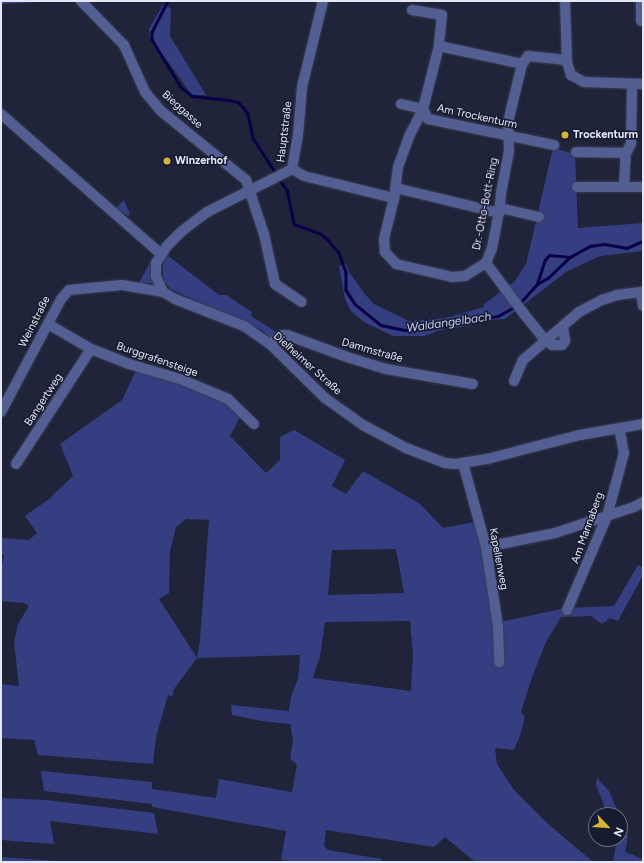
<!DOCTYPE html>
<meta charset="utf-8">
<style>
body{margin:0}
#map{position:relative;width:644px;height:863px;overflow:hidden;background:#1f243a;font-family:Figtree,sans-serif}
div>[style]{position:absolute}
.green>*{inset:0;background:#343e80}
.stream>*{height:2.5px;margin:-1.25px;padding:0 1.25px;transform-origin:1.25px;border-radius:1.25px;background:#0a0047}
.roads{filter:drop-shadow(0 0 1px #3a3f54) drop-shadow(0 0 1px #3a3f54)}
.minor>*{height:10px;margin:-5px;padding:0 5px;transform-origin:5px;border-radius:5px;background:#535e92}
.dots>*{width:11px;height:11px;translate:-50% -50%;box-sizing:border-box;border:2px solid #161b30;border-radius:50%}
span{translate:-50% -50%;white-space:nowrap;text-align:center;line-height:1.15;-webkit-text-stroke:3px #161b30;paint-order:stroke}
.street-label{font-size:11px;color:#e3e7f6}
.poi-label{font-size:11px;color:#e3e7f6;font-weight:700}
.left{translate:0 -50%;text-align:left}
.water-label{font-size:12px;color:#c3cef9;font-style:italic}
.frame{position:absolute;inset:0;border:2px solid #e3e7f6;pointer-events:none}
.north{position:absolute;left:588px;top:807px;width:40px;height:40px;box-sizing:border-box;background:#161b30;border:1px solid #686d7f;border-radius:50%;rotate:115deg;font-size:11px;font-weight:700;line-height:16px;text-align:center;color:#e3e7f6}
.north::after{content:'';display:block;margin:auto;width:14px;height:18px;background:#d6b534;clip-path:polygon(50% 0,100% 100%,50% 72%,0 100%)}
</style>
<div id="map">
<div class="green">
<div style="clip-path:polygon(1px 1px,56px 1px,1px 4px)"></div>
<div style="clip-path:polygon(163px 5px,171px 8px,170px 36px,206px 95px,192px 95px,150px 37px,149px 29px)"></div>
<div style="clip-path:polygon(553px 148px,575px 154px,578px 228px,643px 223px,643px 251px,600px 256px,566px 272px,505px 319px,485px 320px,463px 327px,447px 328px,424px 336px,393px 336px,364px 322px,351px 311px,345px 299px,339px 266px,346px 264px,349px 272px,364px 293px,374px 304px,409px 321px,446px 318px,484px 307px,484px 304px,515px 281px,526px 264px)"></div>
<div style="clip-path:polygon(124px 200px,130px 214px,128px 216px,116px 208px)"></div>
<div style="clip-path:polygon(167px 255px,219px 295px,226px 295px,252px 312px,251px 316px,278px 333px,271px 338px,261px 330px,172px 290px,165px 283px,163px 277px,163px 265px)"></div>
<div style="clip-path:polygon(150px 262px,152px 263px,152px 283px,139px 283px)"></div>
<div style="clip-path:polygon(evenodd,137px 368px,165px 376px,233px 406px,232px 411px,240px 417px,230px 436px,266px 473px,280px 460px,280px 437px,294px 430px,345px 460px,332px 486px,346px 494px,363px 471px,420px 504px,443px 528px,475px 522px,484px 558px,495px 623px,566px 608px,614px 606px,638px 565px,643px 568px,643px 575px,618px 621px,610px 618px,602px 624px,591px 616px,561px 617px,545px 644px,531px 680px,521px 712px,525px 717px,520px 736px,514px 750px,495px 748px,497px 764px,514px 790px,547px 823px,593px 862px,475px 862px,445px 837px,434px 847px,326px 830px,324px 846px,328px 850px,382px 859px,381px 862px,296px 862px,281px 860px,286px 831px,152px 807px,152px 804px,44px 791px,41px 771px,152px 782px,152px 789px,216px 798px,219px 779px,292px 792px,297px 764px,290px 759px,293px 740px,290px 724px,261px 721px,232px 715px,231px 705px,289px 711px,291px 696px,298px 679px,300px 655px,197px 658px,174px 689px,172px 697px,168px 695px,156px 737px,153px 764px,38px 755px,34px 740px,1px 738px,1px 684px,19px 686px,14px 642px,18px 624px,29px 606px,24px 603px,1px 601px,1px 569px,4px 555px,1px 554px,1px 538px,29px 540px,37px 533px,25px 516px,49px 499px,73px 476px,60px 444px,122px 400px,137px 368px,186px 519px,209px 520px,200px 640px,197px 658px,159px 599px,169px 593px,170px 551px,176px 527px,186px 519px,137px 368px,396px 549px,404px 593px,328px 595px,332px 550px,396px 549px,137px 368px,410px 621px,413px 654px,411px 691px,313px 678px,320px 656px,325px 622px,410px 621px)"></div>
<div style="clip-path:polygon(597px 778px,609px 791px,619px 815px,608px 815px,596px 785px)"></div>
<div style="clip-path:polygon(1px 798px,46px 800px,154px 813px,158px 834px,50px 821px,54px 844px,1px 840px)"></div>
<div style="clip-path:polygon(620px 817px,628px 836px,625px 852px,643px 859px,643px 862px,613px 862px,617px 839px,620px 839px)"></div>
<div style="clip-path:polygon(1px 857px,58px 861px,58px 862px,1px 862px)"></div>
</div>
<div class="stream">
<div style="left:168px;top:1px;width:35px;rotate:117deg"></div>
<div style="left:152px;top:32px;width:7px;rotate:90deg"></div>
<div style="left:152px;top:39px;width:10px;rotate:61deg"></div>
<div style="left:157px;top:48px;width:46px;rotate:58.4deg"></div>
<div style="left:181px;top:87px;width:14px;rotate:39deg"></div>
<div style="left:192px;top:96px;width:37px;rotate:6deg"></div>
<div style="left:229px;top:100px;width:9px;rotate:13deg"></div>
<div style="left:238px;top:102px;width:7px;rotate:45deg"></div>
<div style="left:243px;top:107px;width:9px;rotate:54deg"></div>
<div style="left:248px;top:114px;width:25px;rotate:78deg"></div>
<div style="left:253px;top:138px;width:44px;rotate:57deg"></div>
<div style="left:279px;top:179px;width:14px;rotate:54deg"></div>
<div style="left:287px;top:190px;width:35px;rotate:78deg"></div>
<div style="left:294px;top:224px;width:29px;rotate:20deg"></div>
<div style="left:321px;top:234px;width:11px;rotate:41deg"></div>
<div style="left:329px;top:241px;width:16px;rotate:50deg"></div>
<div style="left:339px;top:253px;width:20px;rotate:70deg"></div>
<div style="left:346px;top:272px;width:18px;rotate:90deg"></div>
<div style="left:346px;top:290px;width:17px;rotate:57deg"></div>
<div style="left:355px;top:304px;width:33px;rotate:39deg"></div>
<div style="left:381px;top:325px;width:25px;rotate:12deg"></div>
<div style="left:405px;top:330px;width:26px;rotate:-4deg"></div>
<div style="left:431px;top:328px;width:68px;rotate:-10.2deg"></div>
<div style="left:498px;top:316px;width:18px;rotate:-29deg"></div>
<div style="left:537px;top:284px;width:25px;rotate:-72deg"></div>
<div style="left:545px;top:260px;width:6px;rotate:-51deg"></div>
<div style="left:549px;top:255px;width:21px;rotate:5deg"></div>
<div style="left:520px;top:303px;width:25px;rotate:-48deg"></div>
<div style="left:537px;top:284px;width:13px;rotate:-29deg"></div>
<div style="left:548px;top:278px;width:30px;rotate:-44deg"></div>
<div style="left:570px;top:257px;width:23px;rotate:-29deg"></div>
<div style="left:590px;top:246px;width:15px;rotate:-8deg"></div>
<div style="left:605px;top:244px;width:22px;rotate:10deg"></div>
<div style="left:627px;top:248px;width:17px;rotate:-24deg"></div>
</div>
<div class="roads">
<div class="minor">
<div style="left:81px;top:1px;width:62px;rotate:45.7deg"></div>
<div style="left:124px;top:45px;width:51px;rotate:65.9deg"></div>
<div style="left:145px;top:92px;width:25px;rotate:50deg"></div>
<div style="left:161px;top:111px;width:109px;rotate:39.1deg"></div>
<div style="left:246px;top:180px;width:57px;rotate:71.6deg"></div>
<div style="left:264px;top:234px;width:51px;rotate:77.6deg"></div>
<div style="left:275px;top:284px;width:32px;rotate:34deg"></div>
<div style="left:565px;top:1px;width:61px;rotate:88.1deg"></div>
<div style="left:567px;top:62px;width:14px;rotate:73deg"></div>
<div style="left:571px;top:75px;width:15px;rotate:28deg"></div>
<div style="left:584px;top:82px;width:59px;rotate:1.9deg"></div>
<div style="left:641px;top:1px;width:20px;rotate:90deg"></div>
<div style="left:412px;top:10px;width:30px;rotate:9deg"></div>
<div style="left:442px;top:15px;width:31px;rotate:96deg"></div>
<div style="left:439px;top:46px;width:65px;rotate:104.3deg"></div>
<div style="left:423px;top:109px;width:28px;rotate:117deg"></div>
<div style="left:410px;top:134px;width:35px;rotate:110deg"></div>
<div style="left:398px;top:167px;width:31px;rotate:97deg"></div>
<div style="left:394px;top:198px;width:42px;rotate:103.7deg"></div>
<div style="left:384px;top:239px;width:13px;rotate:86deg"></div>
<div style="left:385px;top:252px;width:16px;rotate:47deg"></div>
<div style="left:396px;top:264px;width:57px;rotate:13.1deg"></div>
<div style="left:452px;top:277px;width:13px;rotate:-4deg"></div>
<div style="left:465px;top:276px;width:25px;rotate:-32deg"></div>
<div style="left:486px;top:263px;width:16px;rotate:-68deg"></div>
<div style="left:492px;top:248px;width:36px;rotate:-79deg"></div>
<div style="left:499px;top:213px;width:20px;rotate:-84deg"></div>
<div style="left:501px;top:193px;width:43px;rotate:-79.2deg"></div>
<div style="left:509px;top:151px;width:29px;rotate:-92deg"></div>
<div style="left:508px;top:122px;width:60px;rotate:-76.4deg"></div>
<div style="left:439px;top:46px;width:85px;rotate:12.2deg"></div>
<div style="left:522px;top:64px;width:10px;rotate:-53deg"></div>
<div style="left:528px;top:56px;width:39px;rotate:6deg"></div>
<div style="left:401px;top:104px;width:23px;rotate:13deg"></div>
<div style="left:423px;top:109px;width:11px;rotate:63deg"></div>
<div style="left:428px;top:119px;width:129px;rotate:11.7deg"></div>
<div style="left:1px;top:114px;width:213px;rotate:41.2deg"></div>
<div style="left:576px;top:152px;width:50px;rotate:1.1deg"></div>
<div style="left:292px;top:169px;width:14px;rotate:30deg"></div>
<div style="left:304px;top:176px;width:93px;rotate:13.7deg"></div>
<div style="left:577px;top:187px;width:66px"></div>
<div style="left:624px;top:187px;width:34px;rotate:-87deg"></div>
<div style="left:626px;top:153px;width:10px;rotate:-61deg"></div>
<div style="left:631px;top:144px;width:60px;rotate:-89deg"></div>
<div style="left:396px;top:188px;width:106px;rotate:13.6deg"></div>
<div style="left:500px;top:208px;width:40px;rotate:13deg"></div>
<div style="left:486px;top:263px;width:64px;rotate:53.3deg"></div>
<div style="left:524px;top:314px;width:33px;rotate:51deg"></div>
<div style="left:545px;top:340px;width:9px;rotate:36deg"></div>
<div style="left:552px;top:345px;width:10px"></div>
<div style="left:562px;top:345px;width:5px;rotate:-53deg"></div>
<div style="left:565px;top:341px;width:15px;rotate:-98deg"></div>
<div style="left:163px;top:292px;width:14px;rotate:30deg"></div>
<div style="left:175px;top:299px;width:74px;rotate:21.4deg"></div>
<div style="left:244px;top:326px;width:32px;rotate:35deg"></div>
<div style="left:270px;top:344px;width:77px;rotate:44.5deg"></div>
<div style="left:325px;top:398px;width:47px;rotate:35.4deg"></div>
<div style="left:363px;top:425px;width:49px;rotate:28.1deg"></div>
<div style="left:406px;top:448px;width:42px;rotate:21deg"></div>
<div style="left:445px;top:463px;width:10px;rotate:6deg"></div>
<div style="left:455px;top:464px;width:36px;rotate:-9deg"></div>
<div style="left:491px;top:458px;width:92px;rotate:-14.5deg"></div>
<div style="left:580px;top:435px;width:64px;rotate:-9.9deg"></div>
<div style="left:641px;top:292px;width:14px;rotate:82deg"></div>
<div style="left:48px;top:324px;width:50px;rotate:30.2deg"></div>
<div style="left:91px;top:349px;width:41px;rotate:21.5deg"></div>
<div style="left:129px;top:364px;width:53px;rotate:16.4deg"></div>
<div style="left:180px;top:379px;width:52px;rotate:22.6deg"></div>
<div style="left:228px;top:399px;width:36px;rotate:44deg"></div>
<div style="left:270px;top:344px;width:14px;rotate:-39deg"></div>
<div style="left:281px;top:335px;width:6px"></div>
<div style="left:287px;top:335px;width:67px;rotate:20.1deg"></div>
<div style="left:350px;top:358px;width:38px;rotate:17deg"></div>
<div style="left:386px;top:369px;width:88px;rotate:9.8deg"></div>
<div style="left:514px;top:381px;width:23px;rotate:-67deg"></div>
<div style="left:523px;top:360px;width:74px;rotate:-40.6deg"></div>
<div style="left:579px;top:312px;width:26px;rotate:-28deg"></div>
<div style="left:602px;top:300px;width:16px;rotate:-18deg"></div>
<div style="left:617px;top:295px;width:26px;rotate:-7deg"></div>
<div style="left:1px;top:412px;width:128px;rotate:-62deg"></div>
<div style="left:61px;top:299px;width:12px;rotate:-48deg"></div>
<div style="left:69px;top:290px;width:53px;rotate:-5.4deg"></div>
<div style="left:122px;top:285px;width:42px;rotate:9.7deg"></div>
<div style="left:163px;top:292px;width:17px;rotate:-114deg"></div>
<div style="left:156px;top:276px;width:13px;rotate:-90deg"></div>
<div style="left:156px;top:263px;width:20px;rotate:-57deg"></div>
<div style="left:167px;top:246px;width:21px;rotate:-45deg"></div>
<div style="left:182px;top:231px;width:31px;rotate:-37deg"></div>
<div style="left:207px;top:212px;width:95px;rotate:-26.8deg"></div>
<div style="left:292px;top:169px;width:35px;rotate:-80deg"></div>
<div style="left:298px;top:135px;width:48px;rotate:-85.2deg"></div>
<div style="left:302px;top:87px;width:89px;rotate:-76.3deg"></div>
<div style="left:463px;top:463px;width:87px;rotate:74.7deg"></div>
<div style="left:486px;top:547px;width:80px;rotate:81.4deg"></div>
<div style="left:498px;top:626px;width:36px;rotate:88deg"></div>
<div style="left:16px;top:464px;width:137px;rotate:-56.9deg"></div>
<div style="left:486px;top:547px;width:70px;rotate:-11.5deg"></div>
<div style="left:555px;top:533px;width:83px;rotate:-18.2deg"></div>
<div style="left:634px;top:507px;width:10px;rotate:-29deg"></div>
<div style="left:567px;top:610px;width:102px;rotate:-66.9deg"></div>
<div style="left:607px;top:516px;width:65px;rotate:-74.9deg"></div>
<div style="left:624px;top:453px;width:25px;rotate:-101deg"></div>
</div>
</div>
<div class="dots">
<div style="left:565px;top:135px;background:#d6b534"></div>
<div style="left:167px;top:161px;background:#d6b534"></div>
</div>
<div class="street-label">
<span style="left:182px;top:110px;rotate:42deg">Bieggasse</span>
<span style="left:477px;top:117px;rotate:12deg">Am Trockenturm</span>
<span style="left:285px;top:132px;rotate:-83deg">Hauptstraße</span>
<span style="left:486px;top:204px;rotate:-79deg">Dr.-Otto-Bott-Ring</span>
<span style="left:35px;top:322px;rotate:-63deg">Weinstraße</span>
<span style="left:372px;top:351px;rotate:16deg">Dammstraße</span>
<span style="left:157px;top:360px;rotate:19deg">Burggrafensteige</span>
<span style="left:307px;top:364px;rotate:42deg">Dielheimer Straße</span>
<span style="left:44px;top:400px;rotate:-57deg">Bangertweg</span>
<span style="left:588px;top:528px;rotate:-70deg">Am Mannaberg</span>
<span style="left:498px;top:559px;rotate:79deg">Kapellenweg</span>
</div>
<div class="poi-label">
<span class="left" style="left:573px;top:135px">Trockenturm</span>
<span class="left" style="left:175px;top:161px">Winzerhof</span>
</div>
<div class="water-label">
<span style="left:449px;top:323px;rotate:-8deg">Waldangelbach</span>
</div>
<div class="frame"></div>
<div class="north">N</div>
</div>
